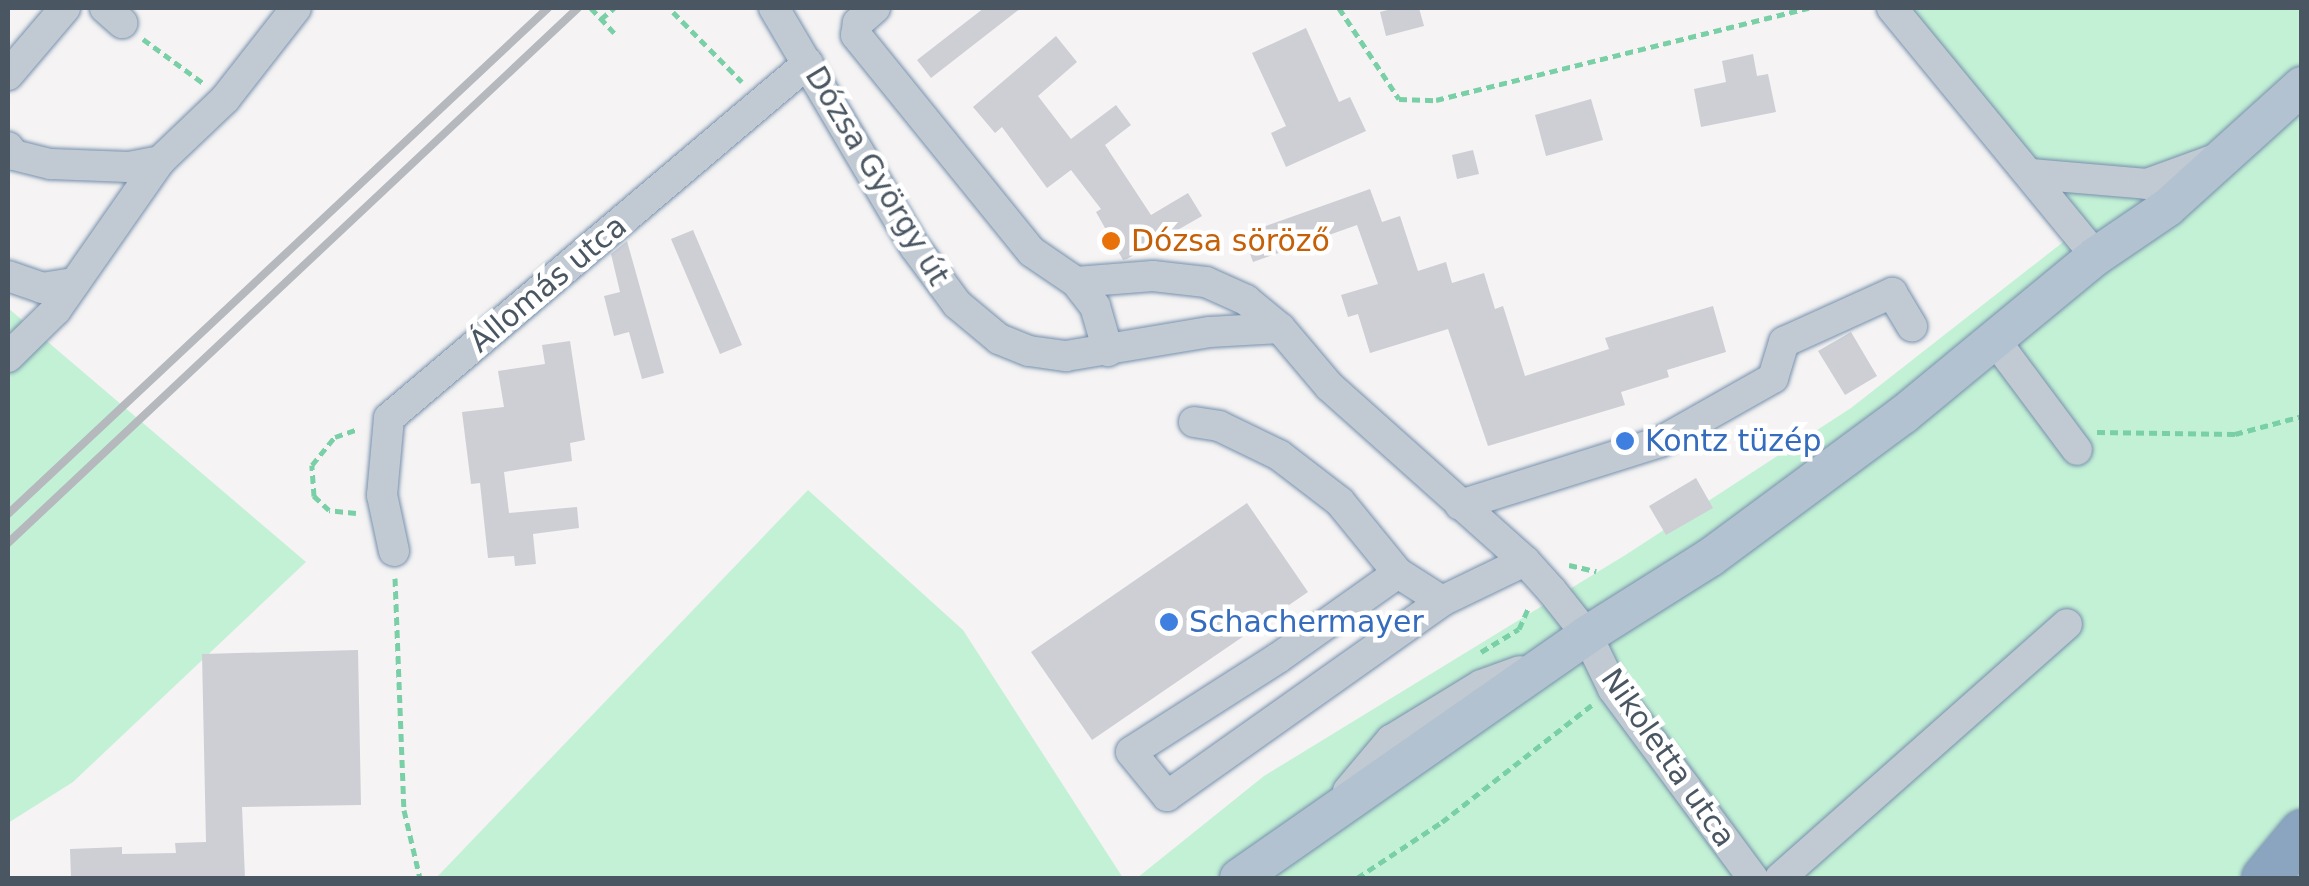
<!DOCTYPE html>
<meta charset="utf-8">
<style>
body{margin:0}
#map{position:relative;width:2309px;height:886px;overflow:hidden;background:#f5f3f3;font-family:"DejaVu Sans",sans-serif}
div>[style]{position:absolute}
.green>*{inset:0;background:#c3f1d5}
.building>*{inset:0;background:#cdcfd5}
.path>*{height:5px;margin-top:-2.5px;transform-origin:0;background:repeating-linear-gradient(90deg,#7ad0a6 0 8px,transparent 0 13px)}
.roads{filter:drop-shadow(0 0 2px #7690ad) drop-shadow(0 0 2px #7690ad)}
.minor>*{height:30px;margin:-15px;padding:0 15px;transform-origin:15px;border-radius:15px;background:#c1cad2}
.major>*{height:38px;margin:-19px;padding:0 19px;transform-origin:19px;border-radius:19px;background:#b3c2d1}
.highway>*{height:45px;margin:-22.5px;padding:0 22.5px;transform-origin:22.5px;border-radius:22.5px;background:#8ba5c1}
.rail>*{height:8px;margin:-4px;padding:0 4px;transform-origin:4px;border-radius:4px;background:#b5b8bd}
.dots>*{width:28px;height:28px;translate:-50% -50%;box-sizing:border-box;border:5px solid #fff;border-radius:50%}
span{translate:-50% -50%;white-space:nowrap;text-align:center;line-height:1.15;-webkit-text-stroke:9px #fff;paint-order:stroke}
.street-label{font-size:30px;color:#4a5661}
.food-label{font-size:30px;color:#c56008}
.left{translate:0 -50%;text-align:left}
.shop-label{font-size:30px;color:#366cbe}
.frame{position:absolute;inset:0;border:10px solid #4a5661;pointer-events:none}
</style>
<div id="map">
<div class="green">
<div style="clip-path:polygon(1892px 8px,2301px 8px,2301px 878px,1137px 878px,1264px 776px,1627px 554px,1851px 408px,2076px 232px)"></div>
<div style="clip-path:polygon(8px 308px,306px 562px,73px 782px,8px 823px)"></div>
<div style="clip-path:polygon(808px 490px,963px 630px,1123px 878px,436px 878px)"></div>
</div>
<div class="building">
<div style="clip-path:polygon(984px 8px,1021px 8px,931px 78px,917px 60px)"></div>
<div style="clip-path:polygon(1395px 8px,1419px 8px,1424px 26px,1386px 36px,1380px 12px)"></div>
<div style="clip-path:polygon(1306px 28px,1339px 102px,1350px 97px,1366px 131px,1286px 167px,1271px 133px,1286px 126px,1252px 53px)"></div>
<div style="clip-path:polygon(1056px 36px,1077px 62px,1038px 96px,1071px 139px,1116px 105px,1131px 125px,1105px 145px,1151px 215px,1188px 193px,1202px 216px,1127px 259px,1123px 260px,1096px 212px,1101px 209px,1071px 170px,1047px 188px,1002px 127px,995px 133px,973px 107px)"></div>
<div style="clip-path:polygon(1753px 54px,1757px 76px,1768px 74px,1776px 112px,1701px 127px,1694px 89px,1726px 82px,1722px 61px)"></div>
<div style="clip-path:polygon(1591px 99px,1603px 140px,1546px 156px,1535px 115px)"></div>
<div style="clip-path:polygon(1473px 150px,1479px 174px,1457px 179px,1452px 155px)"></div>
<div style="clip-path:polygon(1370px 189px,1382px 222px,1400px 216px,1418px 271px,1446px 262px,1452px 283px,1484px 273px,1495px 309px,1503px 306px,1525px 376px,1609px 349px,1605px 338px,1713px 306px,1726px 352px,1667px 370px,1669px 377px,1621px 392px,1625px 405px,1488px 446px,1448px 329px,1370px 353px,1358px 314px,1348px 317px,1341px 295px,1378px 284px,1357px 225px,1253px 262px,1243px 234px)"></div>
<div style="clip-path:polygon(693px 230px,742px 345px,720px 354px,671px 239px)"></div>
<div style="clip-path:polygon(627px 241px,664px 373px,642px 379px,629px 332px,614px 336px,604px 296px,620px 292px,611px 254px)"></div>
<div style="clip-path:polygon(1851px 332px,1877px 376px,1845px 395px,1818px 351px)"></div>
<div style="clip-path:polygon(570px 341px,585px 440px,570px 443px,572px 461px,504px 472px,509px 513px,577px 507px,579px 528px,533px 534px,536px 564px,515px 566px,514px 556px,488px 558px,480px 483px,471px 484px,462px 412px,504px 407px,498px 371px,545px 364px,542px 345px)"></div>
<div style="clip-path:polygon(1696px 478px,1713px 508px,1666px 535px,1649px 506px)"></div>
<div style="clip-path:polygon(1247px 503px,1308px 592px,1092px 740px,1031px 652px)"></div>
<div style="clip-path:polygon(358px 650px,361px 805px,242px 807px,245px 878px,71px 878px,70px 849px,122px 847px,122px 854px,176px 853px,175px 843px,206px 842px,202px 654px)"></div>
</div>
<div class="path">
<div style="left:591px;top:8px;width:34px;rotate:47deg"></div>
<div style="left:1339px;top:8px;width:109px;rotate:56.6deg"></div>
<div style="left:1399px;top:99px;width:37px;rotate:2deg"></div>
<div style="left:1436px;top:100px;width:384px;rotate:-13.9deg"></div>
<div style="left:673px;top:12px;width:98px;rotate:45.4deg"></div>
<div style="left:601px;top:19px;width:17px;rotate:-40deg"></div>
<div style="left:143px;top:39px;width:74px;rotate:36.3deg"></div>
<div style="left:2097px;top:432px;width:138px;rotate:0.8deg"></div>
<div style="left:2235px;top:434px;width:69px;rotate:-15deg"></div>
<div style="left:356px;top:513px;width:27px;rotate:-174deg"></div>
<div style="left:329px;top:510px;width:21px;rotate:-137deg"></div>
<div style="left:314px;top:496px;width:31px;rotate:-94deg"></div>
<div style="left:312px;top:465px;width:36px;rotate:-51deg"></div>
<div style="left:335px;top:437px;width:24px;rotate:-19deg"></div>
<div style="left:1569px;top:565px;width:28px;rotate:13deg"></div>
<div style="left:395px;top:578px;width:232px;rotate:87.8deg"></div>
<div style="left:404px;top:810px;width:70px;rotate:76.8deg"></div>
<div style="left:1481px;top:652px;width:44px;rotate:-31.2deg"></div>
<div style="left:1519px;top:629px;width:24px;rotate:-66deg"></div>
<div style="left:1357px;top:878px;width:102px;rotate:-33.4deg"></div>
<div style="left:1442px;top:822px;width:190px;rotate:-38deg"></div>
</div>
<div class="roads">
<div class="minor">
<div style="left:105px;top:8px;width:23px;rotate:41deg"></div>
<div style="left:774px;top:8px;width:277px;rotate:59.5deg"></div>
<div style="left:915px;top:247px;width:71px;rotate:53.6deg"></div>
<div style="left:957px;top:304px;width:55px;rotate:39.8deg"></div>
<div style="left:999px;top:339px;width:32px;rotate:22deg"></div>
<div style="left:1029px;top:351px;width:37px;rotate:8deg"></div>
<div style="left:1066px;top:356px;width:146px;rotate:-9.5deg"></div>
<div style="left:1210px;top:332px;width:70px;rotate:-3.3deg"></div>
<div style="left:1280px;top:328px;width:76px;rotate:49.8deg"></div>
<div style="left:1329px;top:386px;width:263px;rotate:41.8deg"></div>
<div style="left:1525px;top:561px;width:40px;rotate:48deg"></div>
<div style="left:1552px;top:591px;width:56px;rotate:51.5deg"></div>
<div style="left:1587px;top:635px;width:60px;rotate:64.3deg"></div>
<div style="left:1613px;top:689px;width:235px;rotate:53.5deg"></div>
<div style="left:875px;top:8px;width:23px;rotate:139deg"></div>
<div style="left:858px;top:23px;width:12px;rotate:99deg"></div>
<div style="left:856px;top:35px;width:279px;rotate:51deg"></div>
<div style="left:1032px;top:252px;width:53px;rotate:34.3deg"></div>
<div style="left:1076px;top:282px;width:31px;rotate:52deg"></div>
<div style="left:1095px;top:306px;width:47px;rotate:73.9deg"></div>
<div style="left:1892px;top:8px;width:321px;rotate:50.6deg"></div>
<div style="left:8px;top:75px;width:88px;rotate:-49.6deg"></div>
<div style="left:8px;top:147px;width:10px;rotate:53deg"></div>
<div style="left:14px;top:155px;width:38px;rotate:14deg"></div>
<div style="left:51px;top:164px;width:78px;rotate:2.2deg"></div>
<div style="left:129px;top:167px;width:32px;rotate:-11deg"></div>
<div style="left:2031px;top:174px;width:116px;rotate:4.9deg"></div>
<div style="left:2147px;top:184px;width:70px;rotate:-20deg"></div>
<div style="left:8px;top:276px;width:36px;rotate:19deg"></div>
<div style="left:42px;top:288px;width:33px;rotate:-9deg"></div>
<div style="left:1076px;top:282px;width:77px;rotate:-4.5deg"></div>
<div style="left:1153px;top:276px;width:53px;rotate:6.5deg"></div>
<div style="left:1206px;top:282px;width:44px;rotate:24.2deg"></div>
<div style="left:1246px;top:300px;width:44px;rotate:39.5deg"></div>
<div style="left:1995px;top:340px;width:137px;rotate:53.3deg"></div>
<div style="left:8px;top:357px;width:67px;rotate:-44.4deg"></div>
<div style="left:56px;top:310px;width:182px;rotate:-55.1deg"></div>
<div style="left:160px;top:161px;width:90px;rotate:-43.6deg"></div>
<div style="left:225px;top:99px;width:115px;rotate:-52deg"></div>
<div style="left:1194px;top:422px;width:25px;rotate:9deg"></div>
<div style="left:1219px;top:426px;width:67px;rotate:25.8deg"></div>
<div style="left:1279px;top:455px;width:77px;rotate:37.6deg"></div>
<div style="left:1340px;top:502px;width:92px;rotate:50.8deg"></div>
<div style="left:1398px;top:573px;width:52px;rotate:32.5deg"></div>
<div style="left:1460px;top:505px;width:210px;rotate:-17.5deg"></div>
<div style="left:1660px;top:442px;width:130px;rotate:-29.5deg"></div>
<div style="left:1773px;top:378px;width:38px;rotate:-73deg"></div>
<div style="left:1784px;top:342px;width:119px;rotate:-24.4deg"></div>
<div style="left:1892px;top:293px;width:39px;rotate:59deg"></div>
<div style="left:394px;top:551px;width:57px;rotate:-102.1deg"></div>
<div style="left:382px;top:495px;width:77px;rotate:-84.8deg"></div>
<div style="left:389px;top:418px;width:549px;rotate:-40.27deg"></div>
<div style="left:1398px;top:573px;width:147px;rotate:144.7deg"></div>
<div style="left:1278px;top:658px;width:174px;rotate:147.4deg"></div>
<div style="left:1131px;top:752px;width:57px;rotate:50.7deg"></div>
<div style="left:1167px;top:796px;width:337px;rotate:-35.3deg"></div>
<div style="left:1442px;top:601px;width:92px;rotate:-25.7deg"></div>
<div style="left:1348px;top:791px;width:67px;rotate:-49.9deg"></div>
<div style="left:1391px;top:740px;width:105px;rotate:-31.4deg"></div>
<div style="left:1481px;top:685px;width:41px;rotate:-19.7deg"></div>
<div style="left:1780px;top:878px;width:383px;rotate:-41.5deg"></div>
</div>
<div class="major">
<div style="left:1239px;top:878px;width:424px;rotate:-34.9deg"></div>
<div style="left:1587px;top:635px;width:146px;rotate:-32.2deg"></div>
<div style="left:1711px;top:557px;width:239px;rotate:-36.5deg"></div>
<div style="left:1903px;top:415px;width:250px;rotate:-39.5deg"></div>
<div style="left:2096px;top:256px;width:87px;rotate:-34.2deg"></div>
<div style="left:2168px;top:207px;width:181px;rotate:-42.1deg"></div>
</div>
<div class="highway">
<div style="left:2264px;top:878px;width:60px;rotate:-50.4deg"></div>
</div>
</div>
<div class="rail">
<div style="left:8px;top:514px;width:740px;rotate:-43.14deg"></div>
<div style="left:8px;top:543px;width:782px;rotate:-43.19deg"></div>
</div>
<div class="dots">
<div style="left:1111px;top:241px;background:#e8710a"></div>
<div style="left:1625px;top:441px;background:#3f7fe0"></div>
<div style="left:1169px;top:622px;background:#3f7fe0"></div>
</div>
<div class="street-label">
<span style="left:877px;top:176px;rotate:59deg">Dózsa György út</span>
<span style="left:548px;top:284px;rotate:-40deg">Állomás utca</span>
<span style="left:1668px;top:758px;rotate:55deg">Nikoletta utca</span>
</div>
<div class="food-label">
<span class="left" style="left:1131px;top:241px">Dózsa söröző</span>
</div>
<div class="shop-label">
<span class="left" style="left:1645px;top:441px">Kontz tüzép</span>
<span class="left" style="left:1189px;top:622px">Schachermayer</span>
</div>
<div class="frame"></div>
</div>
